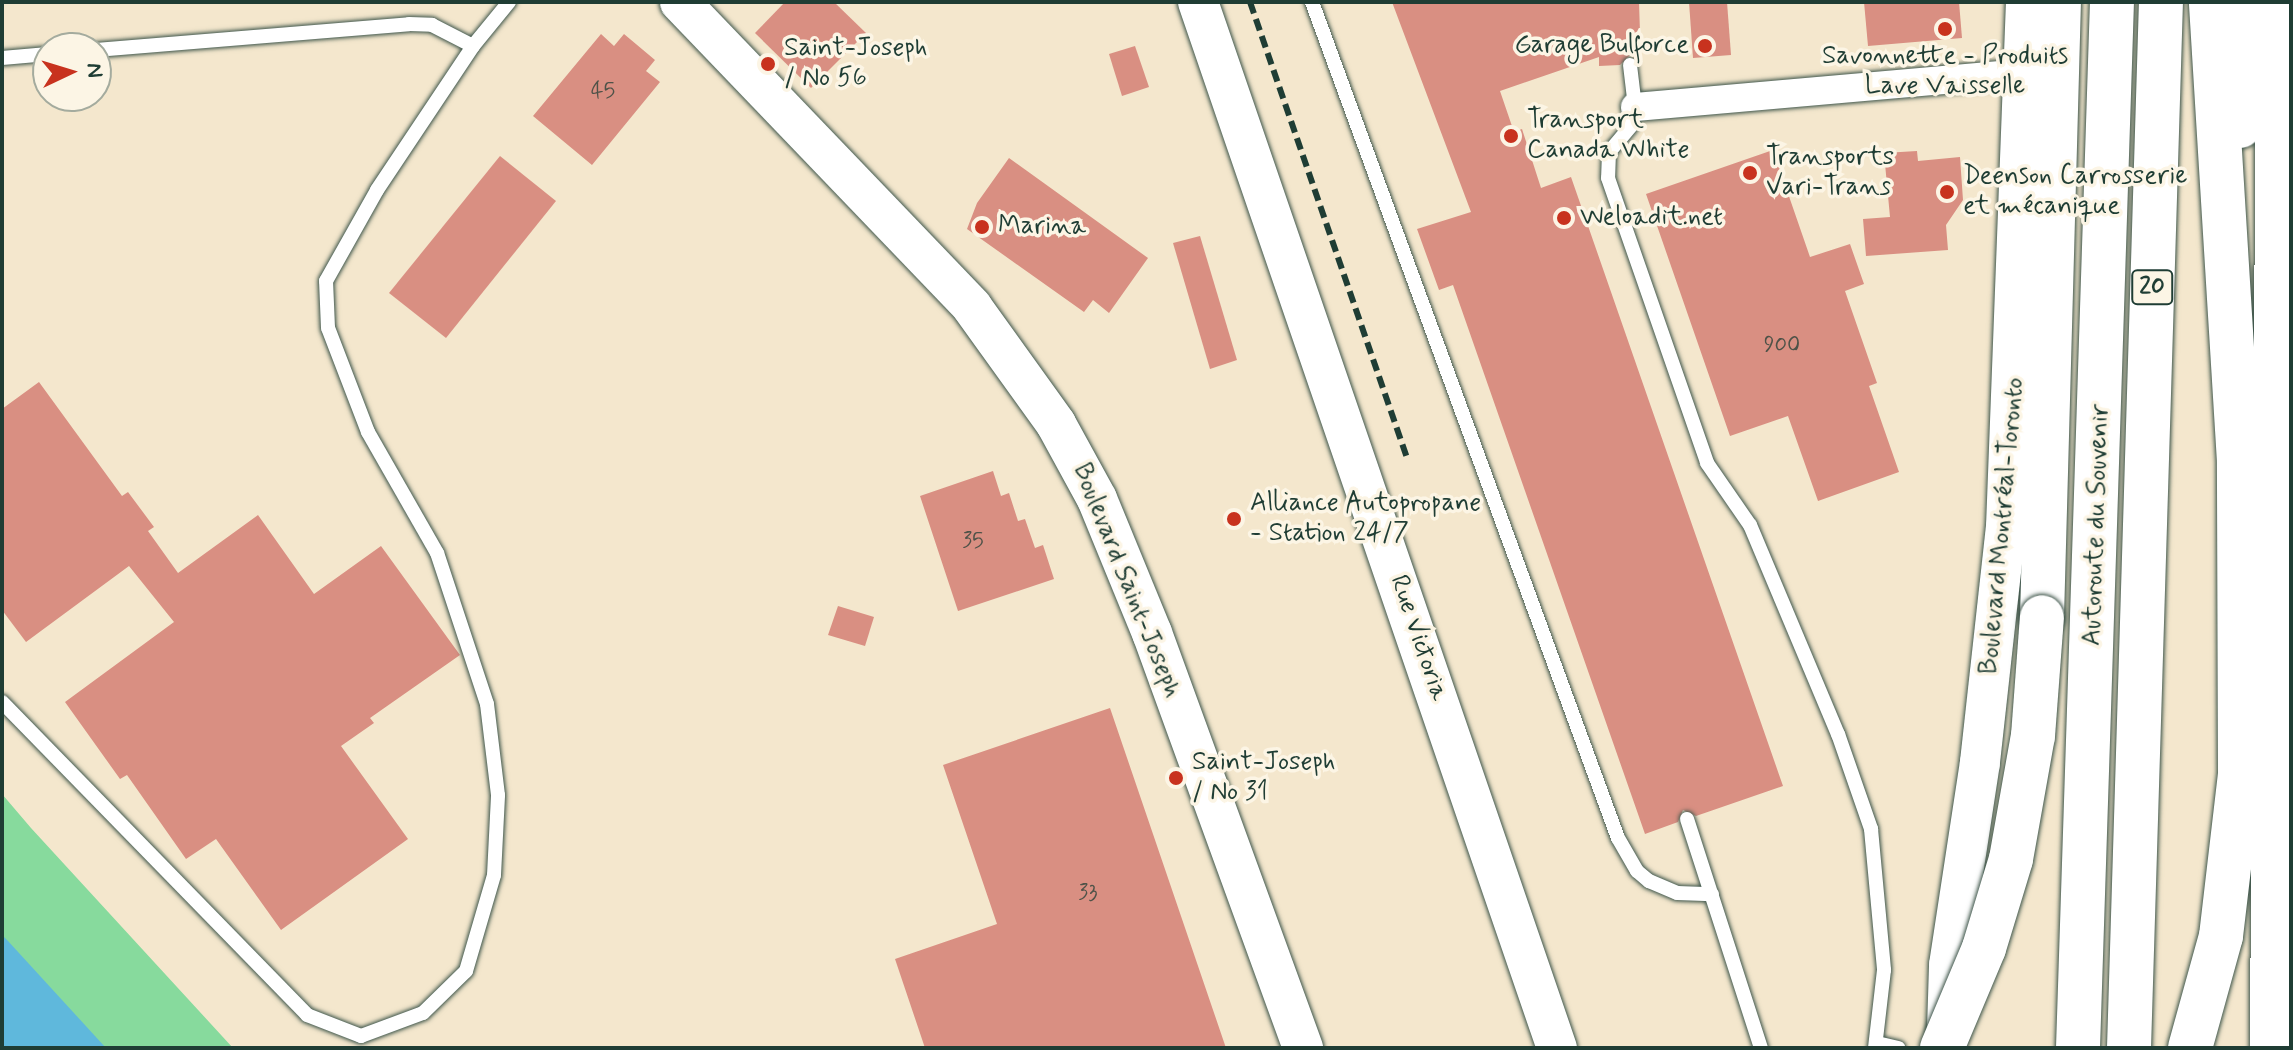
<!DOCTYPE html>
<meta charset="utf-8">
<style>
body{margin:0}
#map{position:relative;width:2293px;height:1050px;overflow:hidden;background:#f4e7cd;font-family:Mynerve,sans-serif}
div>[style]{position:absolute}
.green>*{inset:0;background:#87da9d}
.water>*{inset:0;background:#5fb8dc}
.building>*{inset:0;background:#d98f82}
.roads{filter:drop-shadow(0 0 2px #3f564b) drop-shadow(0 0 2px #3f564b)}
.lane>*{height:14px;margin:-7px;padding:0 7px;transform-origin:7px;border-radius:7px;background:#fff}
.street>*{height:28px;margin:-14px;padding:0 14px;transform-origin:14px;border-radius:14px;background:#fff}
.secondary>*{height:40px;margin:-20px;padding:0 20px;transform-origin:20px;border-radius:20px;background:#fff}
.highway>*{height:44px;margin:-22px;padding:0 22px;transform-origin:22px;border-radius:22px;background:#fff}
.rail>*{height:6px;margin-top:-3px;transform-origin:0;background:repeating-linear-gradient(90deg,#1f3d34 0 12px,transparent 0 18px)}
.bridges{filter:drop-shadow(0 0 2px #3f564b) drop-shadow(0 0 2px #3f564b)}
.highway-bridge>*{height:44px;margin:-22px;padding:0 22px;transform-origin:22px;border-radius:22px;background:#fff}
.dots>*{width:22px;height:22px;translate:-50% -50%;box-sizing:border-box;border:4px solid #fcf5e5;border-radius:50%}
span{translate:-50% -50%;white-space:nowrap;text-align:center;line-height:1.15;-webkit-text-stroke:7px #fcf5e5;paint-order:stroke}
.number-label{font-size:22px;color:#4e5248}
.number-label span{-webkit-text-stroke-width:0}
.shield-label span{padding:2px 6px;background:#fcf5e5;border:2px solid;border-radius:6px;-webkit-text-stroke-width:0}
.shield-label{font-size:24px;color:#1f3d34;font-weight:700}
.poi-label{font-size:26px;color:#1f3d34}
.right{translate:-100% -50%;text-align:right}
.left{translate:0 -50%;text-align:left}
.street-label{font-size:26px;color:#1f3d34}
.frame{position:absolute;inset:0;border:4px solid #1f3d34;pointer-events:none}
.north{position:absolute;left:32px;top:32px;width:80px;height:80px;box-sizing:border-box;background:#fcf5e5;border:2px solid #a4ab9e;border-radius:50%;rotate:86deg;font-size:22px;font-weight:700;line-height:32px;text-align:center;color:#1f3d34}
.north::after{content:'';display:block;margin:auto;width:28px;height:36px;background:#c8321e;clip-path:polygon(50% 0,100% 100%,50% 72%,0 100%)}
</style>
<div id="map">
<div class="green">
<div style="clip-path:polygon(2px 794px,31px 828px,233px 1048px,2px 1048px)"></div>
</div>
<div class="water">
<div style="clip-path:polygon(2px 935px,8px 941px,106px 1048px,2px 1048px)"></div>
</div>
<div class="building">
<div style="clip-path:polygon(785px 2px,834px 2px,866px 33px,811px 88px,755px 33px)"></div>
<div style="clip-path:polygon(1392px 2px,1639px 2px,1641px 64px,1630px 55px,1620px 65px,1599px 66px,1599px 57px,1500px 91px,1514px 132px,1522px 129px,1541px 188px,1571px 177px,1783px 786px,1696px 816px,1683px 810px,1678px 822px,1645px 834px,1453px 285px,1439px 290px,1417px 229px,1471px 212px)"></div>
<div style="clip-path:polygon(1689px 2px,1727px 2px,1731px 55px,1693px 58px)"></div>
<div style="clip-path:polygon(1864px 2px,1959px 2px,1962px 38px,1868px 46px)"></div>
<div style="clip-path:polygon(601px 34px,614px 46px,624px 34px,655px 60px,646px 71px,660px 82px,592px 165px,533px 116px)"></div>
<div style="clip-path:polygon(1135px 46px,1149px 87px,1122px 96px,1109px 54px)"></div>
<div style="clip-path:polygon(1773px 150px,1810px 257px,1850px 244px,1864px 284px,1845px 291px,1877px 383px,1869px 386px,1899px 472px,1818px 501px,1788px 416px,1730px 436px,1646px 194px)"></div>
<div style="clip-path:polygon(1917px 151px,1918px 161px,1960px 157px,1963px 200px,1946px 225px,1948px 250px,1866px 256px,1863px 219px,1890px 217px,1884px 153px)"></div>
<div style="clip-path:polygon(500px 156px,556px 201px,446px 338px,389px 293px)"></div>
<div style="clip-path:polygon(1009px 158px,1148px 258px,1109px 313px,1093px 300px,1084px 312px,967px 229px,977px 203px)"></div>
<div style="clip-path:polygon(1200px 236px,1237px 360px,1210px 369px,1173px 243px)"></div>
<div style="clip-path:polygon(39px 382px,122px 496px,128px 492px,154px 527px,148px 531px,178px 573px,258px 515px,314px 594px,381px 546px,460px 655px,370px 718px,374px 723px,341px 746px,408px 839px,281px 930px,216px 839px,186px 859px,127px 775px,120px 779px,65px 702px,174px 622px,129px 566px,26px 642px,2px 610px,2px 409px)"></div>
<div style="clip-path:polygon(993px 471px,1001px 496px,1009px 493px,1018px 521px,1025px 519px,1035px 548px,1043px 545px,1054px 579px,958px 611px,920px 496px)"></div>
<div style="clip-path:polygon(838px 606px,874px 617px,865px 646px,828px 635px)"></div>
<div style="clip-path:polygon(1110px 708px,1226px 1048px,925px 1048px,895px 959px,997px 924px,943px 765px)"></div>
</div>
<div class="roads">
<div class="lane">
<div style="left:1312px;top:2px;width:890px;rotate:69.9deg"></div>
<div style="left:1618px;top:838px;width:38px;rotate:60deg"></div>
<div style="left:1637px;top:871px;width:16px;rotate:40deg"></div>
<div style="left:1649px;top:881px;width:30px;rotate:23deg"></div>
<div style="left:1677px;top:893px;width:35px;rotate:2deg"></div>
<div style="left:96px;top:50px;width:314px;rotate:-4.7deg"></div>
<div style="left:409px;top:24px;width:23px;rotate:2deg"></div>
<div style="left:432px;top:25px;width:46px;rotate:27.1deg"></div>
<div style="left:2px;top:58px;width:46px;rotate:-5deg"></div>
<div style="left:1630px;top:65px;width:42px;rotate:83.2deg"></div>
<div style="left:1635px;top:107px;width:19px;rotate:102deg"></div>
<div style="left:1631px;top:126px;width:34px;rotate:130deg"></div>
<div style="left:1609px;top:152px;width:26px;rotate:92deg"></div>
<div style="left:1608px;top:178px;width:302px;rotate:70.8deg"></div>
<div style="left:1707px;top:463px;width:75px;rotate:55.3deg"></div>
<div style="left:1750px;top:525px;width:227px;rotate:67.2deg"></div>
<div style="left:1838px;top:734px;width:101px;rotate:70.8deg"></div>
<div style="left:1871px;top:829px;width:142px;rotate:84.7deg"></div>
<div style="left:1884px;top:970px;width:79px;rotate:96.6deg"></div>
<div style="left:2px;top:702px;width:437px;rotate:45.7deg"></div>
<div style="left:307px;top:1015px;width:58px;rotate:21.3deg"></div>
<div style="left:361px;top:1036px;width:66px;rotate:-20.4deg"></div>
<div style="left:423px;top:1013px;width:60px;rotate:-44.3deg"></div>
<div style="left:466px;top:971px;width:100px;rotate:-73.7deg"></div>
<div style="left:494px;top:875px;width:80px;rotate:-87.1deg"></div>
<div style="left:498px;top:795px;width:92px;rotate:-96.9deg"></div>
<div style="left:487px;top:704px;width:159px;rotate:-108.3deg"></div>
<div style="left:437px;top:553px;width:139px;rotate:-119.7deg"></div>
<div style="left:368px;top:432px;width:111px;rotate:-111deg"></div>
<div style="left:328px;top:328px;width:47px;rotate:-92.4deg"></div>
<div style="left:326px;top:281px;width:104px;rotate:-60.7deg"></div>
<div style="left:377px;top:190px;width:173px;rotate:-56.3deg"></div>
<div style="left:473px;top:46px;width:57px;rotate:-50.7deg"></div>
<div style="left:1687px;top:819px;width:241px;rotate:72.1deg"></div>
<div style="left:1877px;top:1043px;width:22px;rotate:13deg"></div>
</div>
<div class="street">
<div style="left:1635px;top:107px;width:390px;rotate:-5deg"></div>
</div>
<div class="secondary">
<div style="left:680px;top:2px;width:422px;rotate:46.2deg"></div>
<div style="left:972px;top:307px;width:144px;rotate:54.3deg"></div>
<div style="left:1056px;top:424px;width:85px;rotate:61.3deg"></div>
<div style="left:1097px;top:499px;width:145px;rotate:67.7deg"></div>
<div style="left:1152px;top:633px;width:442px;rotate:70deg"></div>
<div style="left:1198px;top:2px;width:1106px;rotate:71.06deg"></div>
<div style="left:1947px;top:1030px;width:65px;rotate:-88.2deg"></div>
<div style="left:1949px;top:965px;width:205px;rotate:-81.3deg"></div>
<div style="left:1980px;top:762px;width:236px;rotate:-83.7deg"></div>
<div style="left:2006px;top:527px;width:525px;rotate:-87.82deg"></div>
<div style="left:2270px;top:1048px;width:1046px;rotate:-89.67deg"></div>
</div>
<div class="highway">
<div style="left:2240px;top:126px;width:124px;rotate:-88.2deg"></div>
<div style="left:2042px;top:617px;width:615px;rotate:-88.42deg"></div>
<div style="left:2078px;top:1048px;width:1047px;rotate:-88.14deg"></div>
<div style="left:2129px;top:1048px;width:1046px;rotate:-88.25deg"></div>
<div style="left:2190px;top:1048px;width:116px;rotate:-74.5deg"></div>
<div style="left:2221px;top:936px;width:163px;rotate:-83.3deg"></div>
<div style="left:2240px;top:774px;width:312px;rotate:-90.2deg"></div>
<div style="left:2239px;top:462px;width:461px;rotate:-93.5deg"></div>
</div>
</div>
<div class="rail">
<div style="left:1250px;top:2px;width:480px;rotate:71deg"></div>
</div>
<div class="bridges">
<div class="highway-bridge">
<div style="left:1942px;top:1048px;width:108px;rotate:-67.2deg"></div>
<div style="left:1984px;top:948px;width:93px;rotate:-73.1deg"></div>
<div style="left:2011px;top:859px;width:125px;rotate:-79.9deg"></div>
<div style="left:2033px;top:736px;width:119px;rotate:-85.7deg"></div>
</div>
</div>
<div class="dots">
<div style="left:1945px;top:29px;background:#c8321e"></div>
<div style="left:1705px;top:46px;background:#c8321e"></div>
<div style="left:768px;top:64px;background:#c8321e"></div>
<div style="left:1511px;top:136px;background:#c8321e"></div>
<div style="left:1750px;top:173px;background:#c8321e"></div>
<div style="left:1947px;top:192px;background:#c8321e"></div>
<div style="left:1564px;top:218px;background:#c8321e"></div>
<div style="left:982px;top:227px;background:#c8321e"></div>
<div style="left:1234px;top:519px;background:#c8321e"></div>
<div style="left:1176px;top:778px;background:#c8321e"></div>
</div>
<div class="number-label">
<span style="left:603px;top:92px">45</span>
<span style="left:1782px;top:346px">900</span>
<span style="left:973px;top:542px">35</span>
<span style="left:1088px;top:894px">33</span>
</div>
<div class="shield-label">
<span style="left:2152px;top:287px">20</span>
</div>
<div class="poi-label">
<span class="right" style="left:1689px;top:46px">Garage Bulforce</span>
<span class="left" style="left:784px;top:64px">Saint-Joseph<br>/ No 56</span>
<span style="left:1945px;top:72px">Savonnette - Produits<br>Lave Vaisselle</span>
<span class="left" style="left:1527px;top:136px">Transport<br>Canada White</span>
<span class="left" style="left:1766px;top:173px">Transports<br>Vari-Trans</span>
<span class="left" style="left:1963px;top:192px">Deenson Carrosserie<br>et mécanique</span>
<span class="left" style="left:1580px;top:218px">Weloadit.net</span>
<span class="left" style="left:998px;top:227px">Marina</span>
<span class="left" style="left:1250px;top:519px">Alliance Autopropane<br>- Station 24/7</span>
<span class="left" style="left:1192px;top:778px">Saint-Joseph<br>/ No 31</span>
</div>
<div class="street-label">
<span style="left:2097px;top:525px;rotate:-88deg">Autoroute du Souvenir</span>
<span style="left:2003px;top:526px;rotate:-85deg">Boulevard Montréal-Toronto</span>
<span style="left:1126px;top:581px;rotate:68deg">Boulevard Saint-Joseph</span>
<span style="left:1418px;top:638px;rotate:71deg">Rue Victoria</span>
</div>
<div class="frame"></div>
<div class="north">N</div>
</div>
